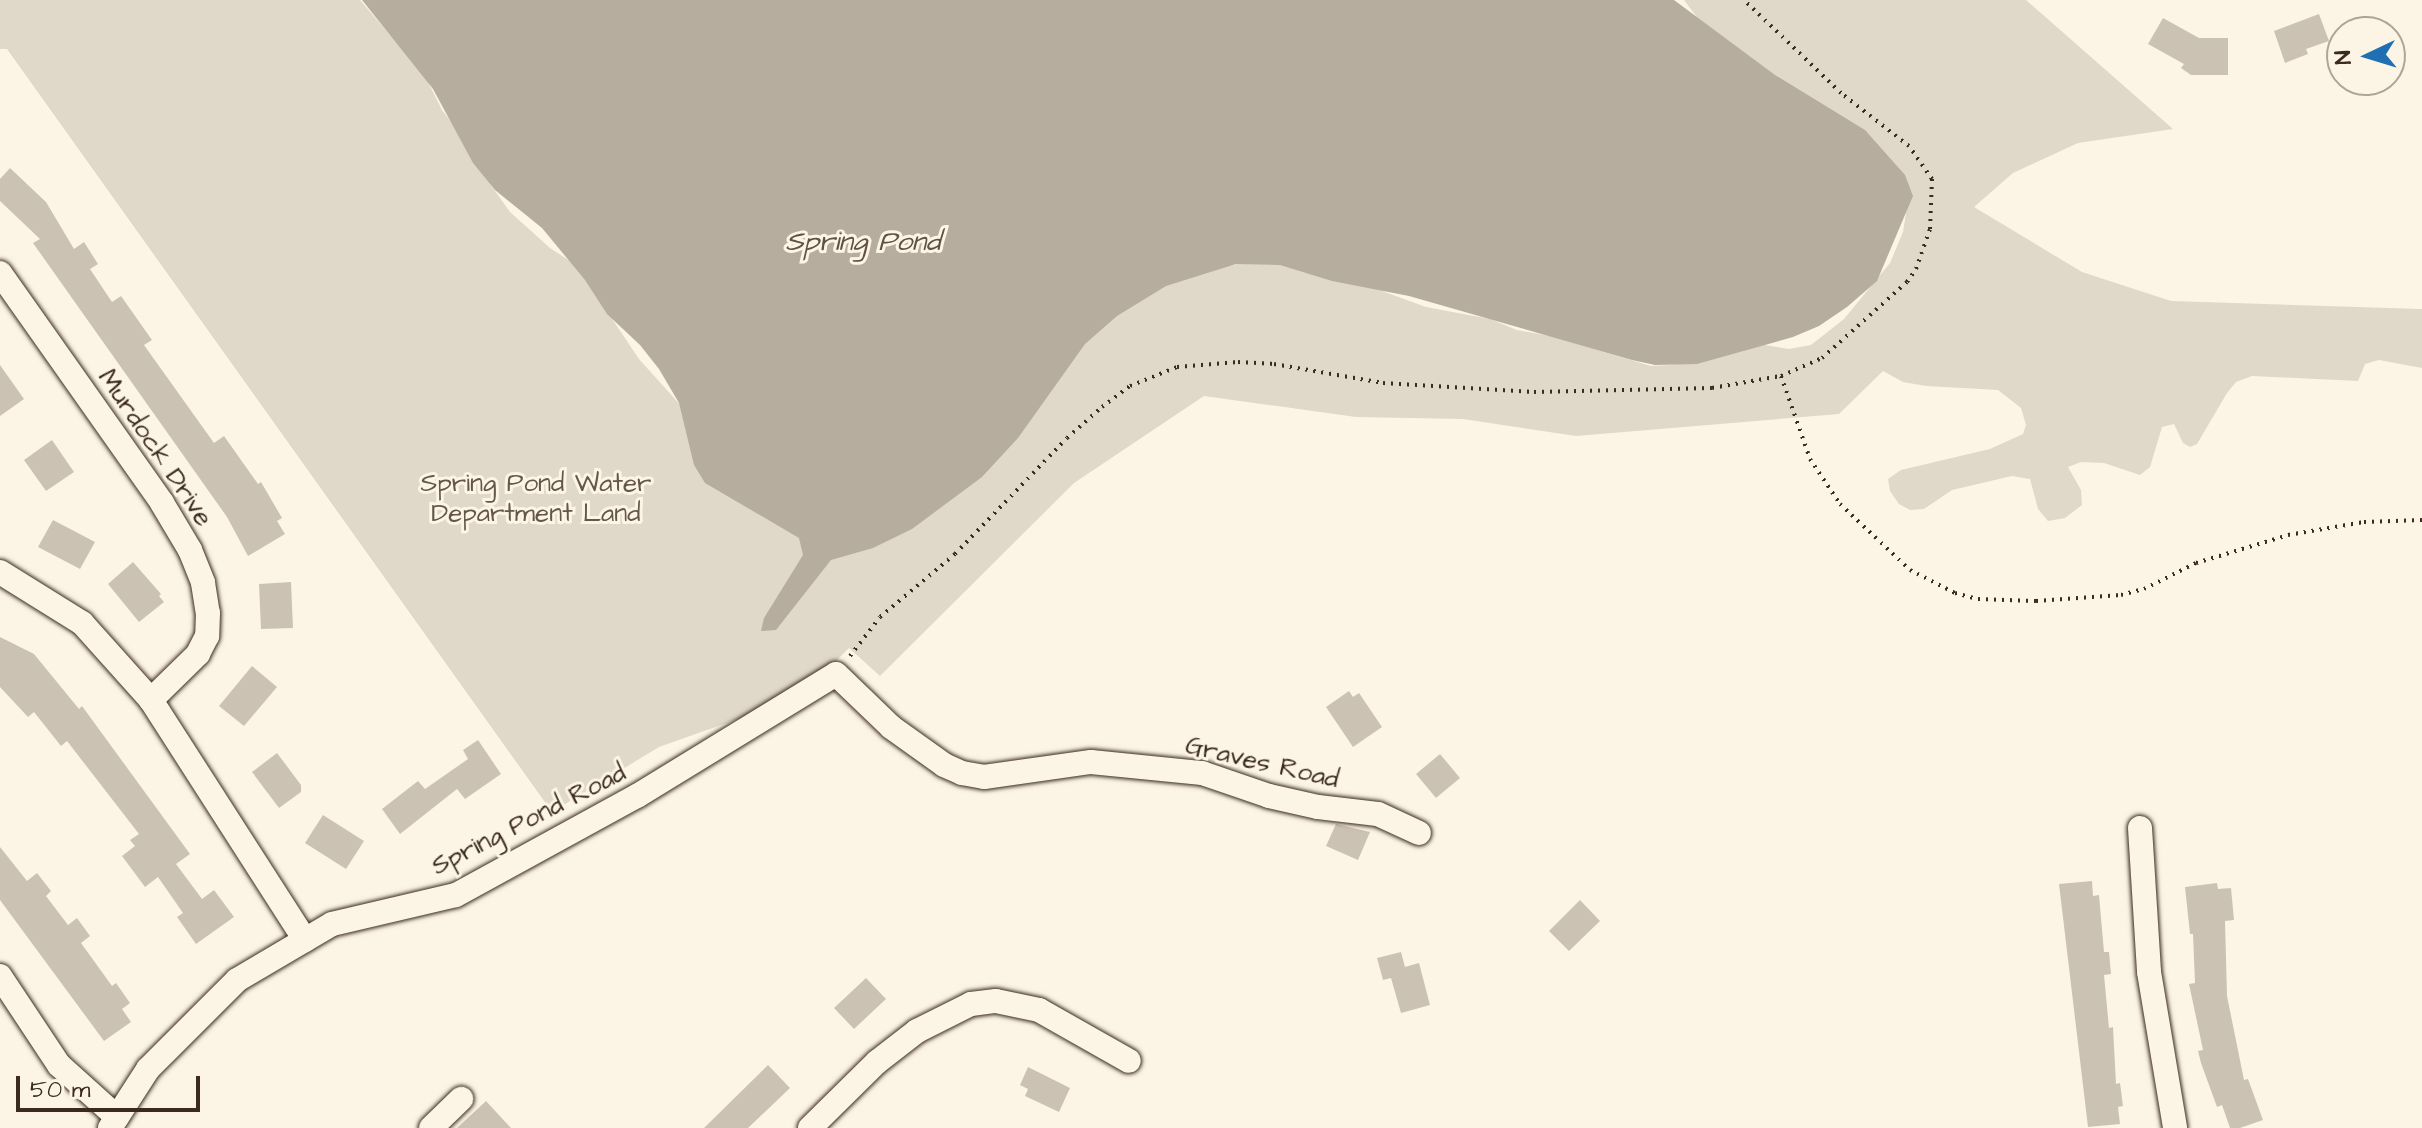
<!DOCTYPE html>
<style>
body{margin:0}
#map{position:relative;width:2422px;height:1128px;overflow:hidden;background:#fcf5e5;font-family:"Architects Daughter",sans-serif}
div>[style]{position:absolute}
.green>*{inset:0;background:#e0d8c8}
.water>*{inset:0;background:#b7ad9e}
.building>*{inset:0;background:#ccc2b3}
.path>*{height:4px;margin-top:-2px;transform-origin:0;background:repeating-linear-gradient(90deg,#3b2a1e 0 2px,transparent 0 8px)}
.roads{filter:drop-shadow(0 0 2px #3b2a1e) drop-shadow(0 0 2px #3b2a1e)}
.minor>*{height:24px;margin:-12px;padding:0 12px;transform-origin:12px;border-radius:12px;background:#fcf5e5}
span{translate:-50% -50%;white-space:nowrap;text-align:center;line-height:1.15;-webkit-text-stroke:6px #fcf5e5;paint-order:stroke}
.street-label{font-size:26px;color:#3b2a1e}
.park-label{font-size:26px;color:#645648}
.water-label{font-size:28px;color:#605144;font-style:italic}
.north{position:absolute;left:2326px;top:16px;width:80px;height:80px;box-sizing:border-box;background:#fcf5e5;border:2px solid #afa495;border-radius:50%;rotate:266deg;font-size:22px;font-weight:700;line-height:32px;text-align:center;color:#3b2a1e}
.north::after{content:'';display:block;margin:auto;width:28px;height:36px;background:#1f6fb2;clip-path:polygon(50% 0,100% 100%,50% 72%,0 100%)}
.scale{position:absolute;left:16px;top:1076px;width:184px;height:36px;box-sizing:border-box;border:4px solid #3b2a1e;border-top:0;padding-left:10px;font-size:24px;line-height:28px;white-space:nowrap;color:#3b2a1e;-webkit-text-stroke:6px #fcf5e5;paint-order:stroke}
</style>
<div id="map">
<div class="green">
<div style="clip-path:polygon(0 0,360px 0,425px 76px,442px 110px,482px 163px,490px 184px,510px 212px,550px 248px,576px 265px,639px 359px,684px 409px,1103px 291px,1257px 260px,1338px 275px,1426px 307px,1490px 319px,1517px 330px,1550px 336px,1651px 366px,1671px 365px,1753px 343px,1789px 349px,1811px 345px,1844px 319px,1890px 263px,1903px 232px,1908px 201px,1779px 82px,1705px 28px,1684px 0,2026px 0,2173px 129px,2078px 143px,2013px 173px,1974px 207px,2082px 272px,2171px 301px,2422px 309px,2422px 368px,2379px 360px,2365px 364px,2358px 381px,2252px 376px,2236px 382px,2227px 393px,2197px 444px,2190px 447px,2183px 443px,2174px 424px,2162px 427px,2150px 467px,2140px 475px,2104px 463px,2081px 462px,2068px 467px,2081px 490px,2082px 505px,2065px 518px,2048px 521px,2038px 509px,2030px 479px,2012px 476px,1952px 490px,1924px 509px,1910px 510px,1899px 504px,1890px 491px,1888px 479px,1901px 470px,1990px 449px,2023px 434px,2026px 425px,2021px 408px,1998px 390px,1926px 386px,1903px 382px,1883px 371px,1839px 414px,1576px 436px,1463px 419px,1356px 417px,1204px 396px,1074px 483px,880px 676px,849px 648px,800px 697px,659px 747px,552px 812px,7px 49px,0 49px)"></div>
</div>
<div class="water">
<div style="clip-path:polygon(362px 0,1674px 0,1775px 75px,1865px 130px,1905px 175px,1913px 196px,1877px 281px,1847px 307px,1819px 326px,1793px 337px,1697px 364px,1655px 365px,1632px 360px,1409px 296px,1332px 281px,1280px 265px,1236px 264px,1166px 286px,1117px 316px,1085px 344px,1018px 438px,982px 477px,912px 529px,873px 548px,831px 560px,776px 630px,761px 631px,764px 618px,803px 555px,799px 538px,705px 483px,694px 465px,679px 403px,659px 369px,640px 345px,607px 314px,585px 280px,542px 228px,495px 190px,473px 163px,433px 89px)"></div>
</div>
<div class="building">
<div style="clip-path:polygon(2319px 14px,2329px 41px,2306px 49px,2308px 54px,2285px 63px,2274px 31px)"></div>
<div style="clip-path:polygon(2163px 18px,2199px 38px,2228px 38px,2228px 75px,2191px 75px,2181px 68px,2184px 64px,2148px 44px)"></div>
<div style="clip-path:polygon(10px 168px,46px 202px,74px 249px,84px 242px,98px 264px,90px 269px,112px 302px,121px 296px,152px 340px,144px 345px,214px 443px,224px 436px,258px 484px,261px 482px,282px 518px,277px 521px,285px 534px,248px 556px,227px 517px,33px 243px,40px 239px,0 201px,0 179px)"></div>
<div style="clip-path:polygon(0 365px,24px 399px,0 416px)"></div>
<div style="clip-path:polygon(52px 440px,74px 472px,46px 491px,24px 460px)"></div>
<div style="clip-path:polygon(53px 520px,95px 542px,80px 569px,38px 547px)"></div>
<div style="clip-path:polygon(133px 562px,161px 594px,159px 596px,164px 602px,139px 622px,108px 584px)"></div>
<div style="clip-path:polygon(291px 582px,293px 628px,261px 629px,259px 584px)"></div>
<div style="clip-path:polygon(0 637px,34px 654px,79px 709px,82px 706px,190px 854px,176px 864px,202px 899px,214px 890px,234px 917px,196px 944px,177px 917px,183px 913px,158px 877px,145px 887px,122px 856px,135px 846px,130px 840px,139px 834px,67px 741px,61px 746px,34px 712px,28px 717px,0 687px)"></div>
<div style="clip-path:polygon(252px 666px,277px 687px,244px 726px,219px 706px)"></div>
<div style="clip-path:polygon(1349px 691px,1353px 697px,1359px 693px,1382px 727px,1353px 747px,1326px 707px)"></div>
<div style="clip-path:polygon(478px 740px,501px 774px,465px 799px,457px 789px,400px 834px,382px 809px,418px 781px,425px 789px,468px 759px,463px 750px)"></div>
<div style="clip-path:polygon(277px 753px,301px 785px,301px 792px,279px 808px,252px 772px)"></div>
<div style="clip-path:polygon(1440px 754px,1460px 778px,1436px 798px,1416px 774px)"></div>
<div style="clip-path:polygon(323px 815px,364px 841px,346px 869px,305px 843px)"></div>
<div style="clip-path:polygon(1336px 824px,1370px 832px,1358px 860px,1326px 846px)"></div>
<div style="clip-path:polygon(0 847px,27px 881px,37px 873px,51px 891px,46px 896px,68px 925px,77px 918px,90px 936px,81px 943px,112px 986px,116px 983px,130px 1003px,122px 1009px,131px 1022px,104px 1041px,0 900px)"></div>
<div style="clip-path:polygon(2092px 881px,2093px 896px,2099px 895px,2104px 952px,2109px 952px,2111px 974px,2104px 975px,2109px 1028px,2113px 1027px,2116px 1084px,2120px 1083px,2123px 1106px,2118px 1107px,2120px 1124px,2088px 1127px,2059px 884px)"></div>
<div style="clip-path:polygon(2217px 883px,2218px 889px,2231px 888px,2234px 920px,2225px 921px,2227px 996px,2244px 1080px,2248px 1079px,2263px 1120px,2240px 1128px,2230px 1128px,2222px 1105px,2217px 1107px,2201px 1063px,2198px 1051px,2203px 1050px,2189px 984px,2195px 983px,2193px 934px,2190px 934px,2185px 887px)"></div>
<div style="clip-path:polygon(1580px 900px,1600px 921px,1569px 951px,1549px 931px)"></div>
<div style="clip-path:polygon(1401px 952px,1405px 967px,1419px 963px,1430px 1005px,1401px 1013px,1391px 978px,1383px 980px,1377px 958px)"></div>
<div style="clip-path:polygon(866px 978px,886px 999px,854px 1029px,834px 1008px)"></div>
<div style="clip-path:polygon(768px 1065px,790px 1088px,748px 1128px,704px 1128px)"></div>
<div style="clip-path:polygon(1028px 1067px,1070px 1088px,1059px 1112px,1025px 1096px,1028px 1089px,1020px 1085px)"></div>
<div style="clip-path:polygon(486px 1101px,511px 1128px,457px 1128px)"></div>
</div>
<div class="path">
<div style="left:1781px;top:376px;width:88px;rotate:70.7deg"></div>
<div style="left:1810px;top:459px;width:54px;rotate:56.3deg"></div>
<div style="left:1840px;top:504px;width:96px;rotate:43.3deg"></div>
<div style="left:1910px;top:570px;width:51px;rotate:27.1deg"></div>
<div style="left:1955px;top:593px;width:24px;rotate:15deg"></div>
<div style="left:1978px;top:599px;width:58px;rotate:2deg"></div>
<div style="left:2036px;top:601px;width:85px;rotate:-4deg"></div>
<div style="left:2121px;top:595px;width:24px;rotate:-15deg"></div>
<div style="left:2144px;top:589px;width:58px;rotate:-26.6deg"></div>
<div style="left:2196px;top:563px;width:96px;rotate:-16.9deg"></div>
<div style="left:2288px;top:535px;width:77px;rotate:-9.7deg"></div>
<div style="left:2364px;top:522px;width:58px;rotate:-2deg"></div>
<div style="left:850px;top:656px;width:49px;rotate:-52.4deg"></div>
<div style="left:880px;top:617px;width:98px;rotate:-40deg"></div>
<div style="left:955px;top:554px;width:161px;rotate:-46deg"></div>
<div style="left:1067px;top:438px;width:47px;rotate:-41.5deg"></div>
<div style="left:1102px;top:407px;width:35px;rotate:-37deg"></div>
<div style="left:1130px;top:386px;width:51px;rotate:-22deg"></div>
<div style="left:1177px;top:367px;width:61px;rotate:-4.7deg"></div>
<div style="left:1238px;top:362px;width:36px;rotate:3deg"></div>
<div style="left:1274px;top:364px;width:111px;rotate:9.9deg"></div>
<div style="left:1383px;top:383px;width:151px;rotate:3.4deg"></div>
<div style="left:1534px;top:392px;width:178px;rotate:-1.3deg"></div>
<div style="left:1712px;top:388px;width:70px;rotate:-9.9deg"></div>
<div style="left:1781px;top:376px;width:45px;rotate:-23.7deg"></div>
<div style="left:1822px;top:358px;width:114px;rotate:-41.8deg"></div>
<div style="left:1907px;top:282px;width:16px;rotate:-55deg"></div>
<div style="left:1916px;top:269px;width:42px;rotate:-70.7deg"></div>
<div style="left:1930px;top:229px;width:50px;rotate:-87.7deg"></div>
<div style="left:1932px;top:179px;width:40px;rotate:-124.9deg"></div>
<div style="left:1909px;top:146px;width:86px;rotate:-142.1deg"></div>
<div style="left:1841px;top:93px;width:134px;rotate:-136.2deg"></div>
</div>
<div class="roads">
<div class="minor">
<div style="left:0;top:273px;width:281px;rotate:54.8deg"></div>
<div style="left:162px;top:503px;width:55px;rotate:59.2deg"></div>
<div style="left:190px;top:550px;width:35px;rotate:68deg"></div>
<div style="left:203px;top:583px;width:30px;rotate:81deg"></div>
<div style="left:208px;top:613px;width:23px;rotate:92deg"></div>
<div style="left:207px;top:636px;width:20px;rotate:117deg"></div>
<div style="left:198px;top:654px;width:66px;rotate:135.6deg"></div>
<div style="left:0;top:572px;width:97px;rotate:31.9deg"></div>
<div style="left:82px;top:623px;width:103px;rotate:48.1deg"></div>
<div style="left:151px;top:700px;width:285px;rotate:57.3deg"></div>
<div style="left:2140px;top:828px;width:144px;rotate:86.4deg"></div>
<div style="left:2149px;top:972px;width:158px;rotate:80.5deg"></div>
<div style="left:0;top:976px;width:107px;rotate:56.5deg"></div>
<div style="left:59px;top:1065px;width:78px;rotate:41.9deg"></div>
<div style="left:110px;top:1128px;width:70px;rotate:-57.2deg"></div>
<div style="left:148px;top:1069px;width:126px;rotate:-45deg"></div>
<div style="left:237px;top:980px;width:110px;rotate:-30.5deg"></div>
<div style="left:332px;top:924px;width:127px;rotate:-13.2deg"></div>
<div style="left:456px;top:895px;width:206px;rotate:-28.7deg"></div>
<div style="left:637px;top:796px;width:233px;rotate:-31.5deg"></div>
<div style="left:836px;top:674px;width:76px;rotate:43.9deg"></div>
<div style="left:891px;top:727px;width:65px;rotate:35.6deg"></div>
<div style="left:944px;top:765px;width:20px;rotate:24deg"></div>
<div style="left:962px;top:773px;width:22px;rotate:10deg"></div>
<div style="left:984px;top:777px;width:108px;rotate:-8deg"></div>
<div style="left:1091px;top:762px;width:112px;rotate:5.7deg"></div>
<div style="left:1202px;top:773px;width:71px;rotate:18.9deg"></div>
<div style="left:1269px;top:796px;width:50px;rotate:12.7deg"></div>
<div style="left:1318px;top:807px;width:60px;rotate:6.7deg"></div>
<div style="left:1378px;top:814px;width:45px;rotate:24.9deg"></div>
<div style="left:431px;top:1128px;width:42px;rotate:-44deg"></div>
<div style="left:810px;top:1128px;width:94px;rotate:-44.6deg"></div>
<div style="left:877px;top:1062px;width:51px;rotate:-37.8deg"></div>
<div style="left:917px;top:1031px;width:60px;rotate:-26.6deg"></div>
<div style="left:971px;top:1004px;width:25px;rotate:-7deg"></div>
<div style="left:996px;top:1001px;width:44px;rotate:11.8deg"></div>
<div style="left:1039px;top:1010px;width:103px;rotate:29.5deg"></div>
</div>
</div>
<div class="street-label">
<span style="left:155px;top:448px;rotate:56deg">Murdock Drive</span>
<span style="left:1262px;top:763px;rotate:13deg">Graves Road</span>
<span style="left:529px;top:820px;rotate:-27deg">Spring Pond Road</span>
</div>
<div class="park-label">
<span style="left:536px;top:499px">Spring Pond Water<br>Department Land</span>
</div>
<div class="water-label">
<span style="left:863px;top:242px">Spring Pond</span>
</div>
<div class="north">N</div>
<div class="scale">50 m</div>
</div>
